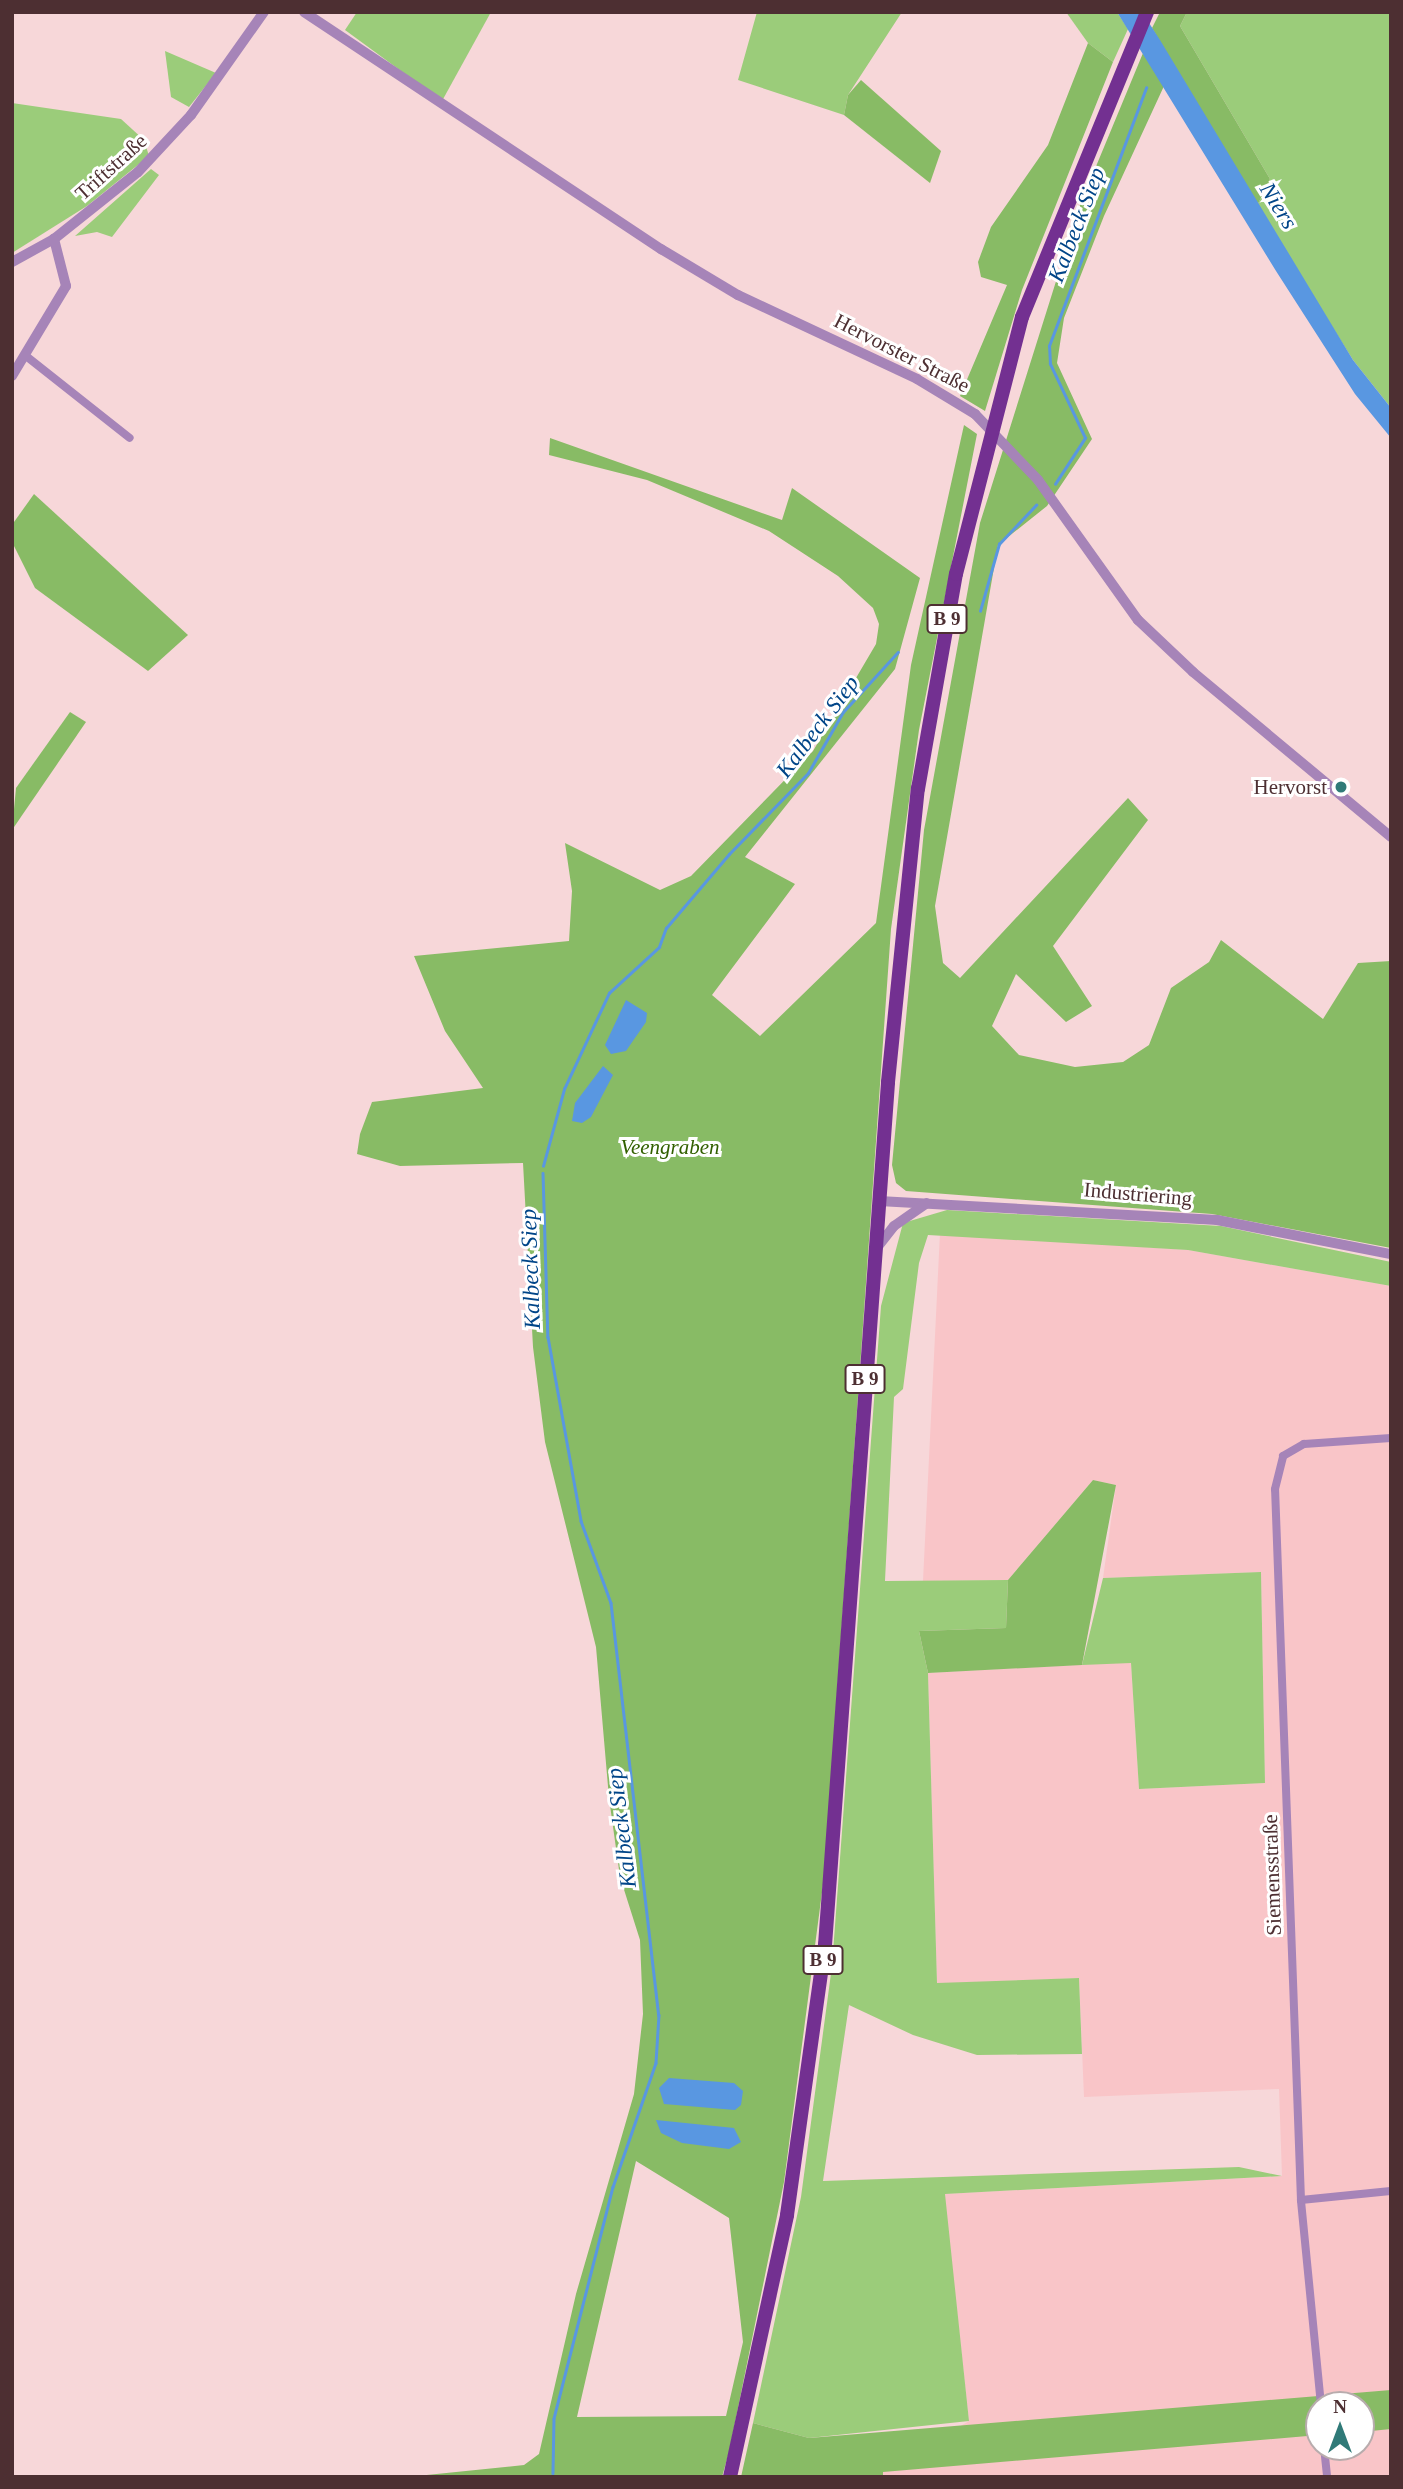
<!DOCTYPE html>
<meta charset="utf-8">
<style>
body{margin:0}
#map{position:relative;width:1403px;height:2489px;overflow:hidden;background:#f7d7d9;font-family:"Times New Roman",serif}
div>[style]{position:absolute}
.built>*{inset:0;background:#f9c5c8}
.green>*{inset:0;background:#9bcc7a}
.forest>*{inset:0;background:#88bb65}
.water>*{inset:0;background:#5997e1}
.stream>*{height:2.5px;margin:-1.25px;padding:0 1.25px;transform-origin:1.25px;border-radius:1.25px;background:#5997e1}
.minor>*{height:8px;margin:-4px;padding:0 4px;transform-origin:4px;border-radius:4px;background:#a684b8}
.tertiary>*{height:10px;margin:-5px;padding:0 5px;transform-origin:5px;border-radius:5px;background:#a684b8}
.primary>*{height:14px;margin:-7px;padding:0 7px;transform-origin:7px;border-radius:7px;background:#733091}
.dots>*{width:19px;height:19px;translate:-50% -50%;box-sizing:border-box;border:4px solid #fff;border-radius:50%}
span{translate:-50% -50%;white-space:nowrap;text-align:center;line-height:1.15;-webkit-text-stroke:6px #fff;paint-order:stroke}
.shield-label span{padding:2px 5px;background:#fff;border:2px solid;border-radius:5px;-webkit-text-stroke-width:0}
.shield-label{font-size:19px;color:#4d2f32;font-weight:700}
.street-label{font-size:21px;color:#4d2f32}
.poi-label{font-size:21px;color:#4d2f32}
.right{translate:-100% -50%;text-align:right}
.park-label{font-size:21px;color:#326000;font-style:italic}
.water-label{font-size:23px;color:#004588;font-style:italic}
.frame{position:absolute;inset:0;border:14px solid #4d2f32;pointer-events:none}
.north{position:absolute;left:1305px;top:2391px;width:70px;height:70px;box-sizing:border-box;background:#fff;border:2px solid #b8acad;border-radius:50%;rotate:0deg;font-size:19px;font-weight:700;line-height:28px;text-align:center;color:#4d2f32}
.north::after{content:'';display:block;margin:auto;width:24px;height:32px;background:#307a78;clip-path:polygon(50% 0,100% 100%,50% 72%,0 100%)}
</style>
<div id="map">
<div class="built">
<div style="clip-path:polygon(evenodd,940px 1233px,1188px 1250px,1391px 1286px,1391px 2477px,883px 2477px,883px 2472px,969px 2421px,944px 2194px,1282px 2176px,1279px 2089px,1084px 2097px,1079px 1978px,937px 1984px,928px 1673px,1131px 1662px,1139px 1789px,1265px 1783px,1261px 1572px,1103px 1578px,1116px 1485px,1093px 1480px,1008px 1580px,923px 1581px,940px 1233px,1319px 2405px,1361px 2405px,1361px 2447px,1319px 2447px,1319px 2405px)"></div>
</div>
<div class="green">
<div style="clip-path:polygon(357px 12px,491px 12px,442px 101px,345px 30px)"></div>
<div style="clip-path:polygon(757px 12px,902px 12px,848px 95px,844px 115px,738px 80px)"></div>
<div style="clip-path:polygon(1066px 12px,1117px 12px,1128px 29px,1113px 62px,1088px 43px)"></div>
<div style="clip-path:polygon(1187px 12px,1391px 12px,1391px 408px,1353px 360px,1257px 206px,1270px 179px,1180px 26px)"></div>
<div style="clip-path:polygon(165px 51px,216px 73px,189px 107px,171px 97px)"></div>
<div style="clip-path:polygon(12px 103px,121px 119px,144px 140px,149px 156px,87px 206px,12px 253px)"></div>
<div style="clip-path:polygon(151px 169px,159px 175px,112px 237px,97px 232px,75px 236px)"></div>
<div style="clip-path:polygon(947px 1210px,1221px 1226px,1391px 1262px,1391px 1286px,1188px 1250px,928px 1235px,919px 1263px,903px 1389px,894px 1397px,885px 1581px,1008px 1580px,1006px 1628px,919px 1631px,928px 1673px,937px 1983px,1079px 1978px,1082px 2054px,977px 2055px,913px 2035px,849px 2005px,823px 2181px,1239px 2167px,1282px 2176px,945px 2194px,969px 2421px,809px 2438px,753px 2423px,801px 2197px,832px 1966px,881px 1306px,903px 1223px)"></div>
<div style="clip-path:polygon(1261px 1572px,1265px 1783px,1139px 1789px,1131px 1663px,1082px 1665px,1103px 1578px)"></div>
</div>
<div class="forest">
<div style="clip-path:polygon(1160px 12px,1187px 12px,1180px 26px,1270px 179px,1257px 206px,1152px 28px)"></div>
<div style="clip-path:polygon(1088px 43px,1113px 62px,1022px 290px,985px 411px,960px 396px,1007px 285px,981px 277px,978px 262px,991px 227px,1048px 145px)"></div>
<div style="clip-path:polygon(1143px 53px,1164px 86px,1104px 216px,1064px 318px,1057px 363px,1092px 439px,1047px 506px,998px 545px,935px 906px,943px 963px,960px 978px,1128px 798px,1148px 820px,1053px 946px,1092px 1006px,1066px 1022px,1016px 974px,992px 1026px,1019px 1055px,1075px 1067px,1123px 1062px,1149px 1045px,1171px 988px,1209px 962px,1221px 940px,1323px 1019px,1358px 963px,1391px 961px,1391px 1248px,1212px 1214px,906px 1191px,896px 1183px,892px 1165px,924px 830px,980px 523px,1080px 205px)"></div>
<div style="clip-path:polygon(861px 80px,941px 151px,930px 183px,844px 115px,848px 95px)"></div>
<div style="clip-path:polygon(evenodd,964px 425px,977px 434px,919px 730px,891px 929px,824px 1877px,784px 2182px,729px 2452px,722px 2477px,407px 2477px,524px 2465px,539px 2454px,576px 2294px,634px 2094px,643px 2014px,640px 1940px,620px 1877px,609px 1798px,596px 1647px,545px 1442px,533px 1347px,523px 1163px,400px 1166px,357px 1154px,360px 1134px,372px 1102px,483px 1088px,445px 1031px,414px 956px,569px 941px,572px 891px,565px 843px,660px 890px,691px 876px,813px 751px,876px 644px,879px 624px,873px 608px,838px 576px,769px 531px,647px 480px,549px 455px,550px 438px,782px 520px,792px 488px,920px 578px,895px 669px,745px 857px,795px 884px,712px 995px,760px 1036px,876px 923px,911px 665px,964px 425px,636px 2161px,729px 2218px,743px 2342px,726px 2416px,577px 2417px,636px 2161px)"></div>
<div style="clip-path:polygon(34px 494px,188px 635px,148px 671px,35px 588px,12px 542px,14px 522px)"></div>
<div style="clip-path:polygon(70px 712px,86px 722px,12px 830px,16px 788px)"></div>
<div style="clip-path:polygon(1093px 1480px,1116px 1485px,1082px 1665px,928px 1673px,919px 1631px,1006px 1628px,1008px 1580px)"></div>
<div style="clip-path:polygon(1391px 2390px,1391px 2429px,1361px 2432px,1361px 2405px,1319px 2405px,1319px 2435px,883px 2472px,883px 2477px,741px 2477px,753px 2423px,809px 2438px)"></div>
</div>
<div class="water">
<div style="clip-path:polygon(1117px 12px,1142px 12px,1160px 40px,1353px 360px,1391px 408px,1391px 438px,1355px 394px,1276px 271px)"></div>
<div style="clip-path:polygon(626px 1000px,647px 1013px,646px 1022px,626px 1051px,611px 1054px,605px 1045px)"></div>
<div style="clip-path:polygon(603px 1066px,613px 1075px,591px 1117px,582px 1123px,572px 1121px,575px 1103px)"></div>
<div style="clip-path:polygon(669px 2078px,734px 2083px,743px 2091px,741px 2105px,735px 2110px,664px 2104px,659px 2088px)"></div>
<div style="clip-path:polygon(656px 2120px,734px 2128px,741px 2142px,729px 2149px,682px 2143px,661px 2133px)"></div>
</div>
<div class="stream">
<div style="left:1055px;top:484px;width:55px;rotate:-56.9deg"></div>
<div style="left:1085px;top:438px;width:82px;rotate:-115.3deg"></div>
<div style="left:1050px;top:364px;width:18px;rotate:-93deg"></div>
<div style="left:1049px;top:346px;width:276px;rotate:-69.4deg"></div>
<div style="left:980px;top:611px;width:70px;rotate:-74.2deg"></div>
<div style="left:999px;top:544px;width:54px;rotate:-46.5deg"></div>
<div style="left:543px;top:1166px;width:80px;rotate:-74.7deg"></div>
<div style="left:564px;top:1089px;width:106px;rotate:-64.9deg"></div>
<div style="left:609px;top:993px;width:68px;rotate:-42.6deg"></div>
<div style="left:659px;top:947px;width:20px;rotate:-70deg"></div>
<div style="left:666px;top:928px;width:97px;rotate:-49.6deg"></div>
<div style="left:729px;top:854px;width:113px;rotate:-45.7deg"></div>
<div style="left:808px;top:773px;width:70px;rotate:-60.2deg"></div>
<div style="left:843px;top:712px;width:81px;rotate:-47.5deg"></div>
<div style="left:543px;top:1173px;width:164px;rotate:88.3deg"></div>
<div style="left:548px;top:1337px;width:187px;rotate:79.8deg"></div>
<div style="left:581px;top:1521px;width:87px;rotate:69.9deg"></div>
<div style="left:611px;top:1603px;width:415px;rotate:83.4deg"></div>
<div style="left:659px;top:2015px;width:48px;rotate:93.6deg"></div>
<div style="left:656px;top:2063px;width:131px;rotate:109.1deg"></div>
<div style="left:613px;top:2187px;width:239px;rotate:104.3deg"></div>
<div style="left:554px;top:2419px;width:54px;rotate:91.1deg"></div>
</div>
<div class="minor">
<div style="left:26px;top:356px;width:132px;rotate:38.3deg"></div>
<div style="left:1301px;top:2200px;width:90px;rotate:-5.7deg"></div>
<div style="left:1321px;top:2405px;width:206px;rotate:-95.6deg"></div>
<div style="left:1301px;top:2200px;width:711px;rotate:-92.09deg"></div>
<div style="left:1275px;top:1489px;width:34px;rotate:-76deg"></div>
<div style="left:1283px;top:1456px;width:24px;rotate:-30deg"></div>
<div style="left:1304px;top:1444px;width:87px;rotate:-3.9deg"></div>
<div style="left:1324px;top:2447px;width:30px;rotate:84deg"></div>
</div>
<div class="tertiary">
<div style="left:304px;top:12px;width:429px;rotate:33.6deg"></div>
<div style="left:661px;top:249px;width:90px;rotate:30.9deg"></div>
<div style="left:738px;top:295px;width:198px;rotate:25.1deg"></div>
<div style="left:917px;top:379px;width:68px;rotate:31.1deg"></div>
<div style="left:975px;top:414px;width:91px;rotate:46.3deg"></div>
<div style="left:1038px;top:480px;width:172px;rotate:54.5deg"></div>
<div style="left:1138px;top:620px;width:76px;rotate:43.4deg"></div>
<div style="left:1193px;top:672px;width:258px;rotate:39.8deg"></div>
<div style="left:12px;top:262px;width:48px;rotate:-28.7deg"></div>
<div style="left:54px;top:239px;width:107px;rotate:-38.6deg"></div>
<div style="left:138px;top:172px;width:78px;rotate:-47.1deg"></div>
<div style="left:191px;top:115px;width:126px;rotate:-54.7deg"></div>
<div style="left:12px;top:376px;width:105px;rotate:-59deg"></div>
<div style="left:66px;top:286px;width:49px;rotate:-104.3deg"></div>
<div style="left:879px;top:1201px;width:339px;rotate:3.2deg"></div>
<div style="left:1217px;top:1220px;width:177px;rotate:11.1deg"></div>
<div style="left:876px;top:1249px;width:29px;rotate:-52deg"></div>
<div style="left:894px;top:1226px;width:40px;rotate:-34.9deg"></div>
</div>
<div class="primary">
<div style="left:730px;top:2477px;width:268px;rotate:-77.7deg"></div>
<div style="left:787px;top:2215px;width:273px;rotate:-82deg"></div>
<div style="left:825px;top:1945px;width:865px;rotate:-85.82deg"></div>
<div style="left:888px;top:1082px;width:295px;rotate:-84.2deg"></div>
<div style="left:918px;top:789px;width:218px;rotate:-80deg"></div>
<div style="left:956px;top:574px;width:265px;rotate:-75.6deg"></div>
<div style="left:1022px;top:317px;width:330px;rotate:-67.7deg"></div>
</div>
<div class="dots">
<div style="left:1341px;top:787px;background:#307a78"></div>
</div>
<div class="shield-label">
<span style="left:947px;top:619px">B 9</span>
<span style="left:865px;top:1379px">B 9</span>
<span style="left:823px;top:1960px">B 9</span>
</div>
<div class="street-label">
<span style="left:111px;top:167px;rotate:-42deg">Triftstraße</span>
<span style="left:902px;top:353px;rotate:27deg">Hervorster Straße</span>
<span style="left:1138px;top:1194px;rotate:5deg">Industriering</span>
<span style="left:1272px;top:1875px;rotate:-92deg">Siemensstraße</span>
</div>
<div class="poi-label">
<span class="right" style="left:1327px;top:787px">Hervorst</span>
</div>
<div class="park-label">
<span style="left:670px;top:1147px">Veengraben</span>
</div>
<div class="water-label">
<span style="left:1278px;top:206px;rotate:58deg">Niers</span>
<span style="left:1077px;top:225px;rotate:-69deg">Kalbeck Siep</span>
<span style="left:818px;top:727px;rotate:-53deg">Kalbeck Siep</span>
<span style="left:531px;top:1269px;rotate:-92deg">Kalbeck Siep</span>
<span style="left:622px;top:1828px;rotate:-97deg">Kalbeck Siep</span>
</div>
<div class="frame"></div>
<div class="north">N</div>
</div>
